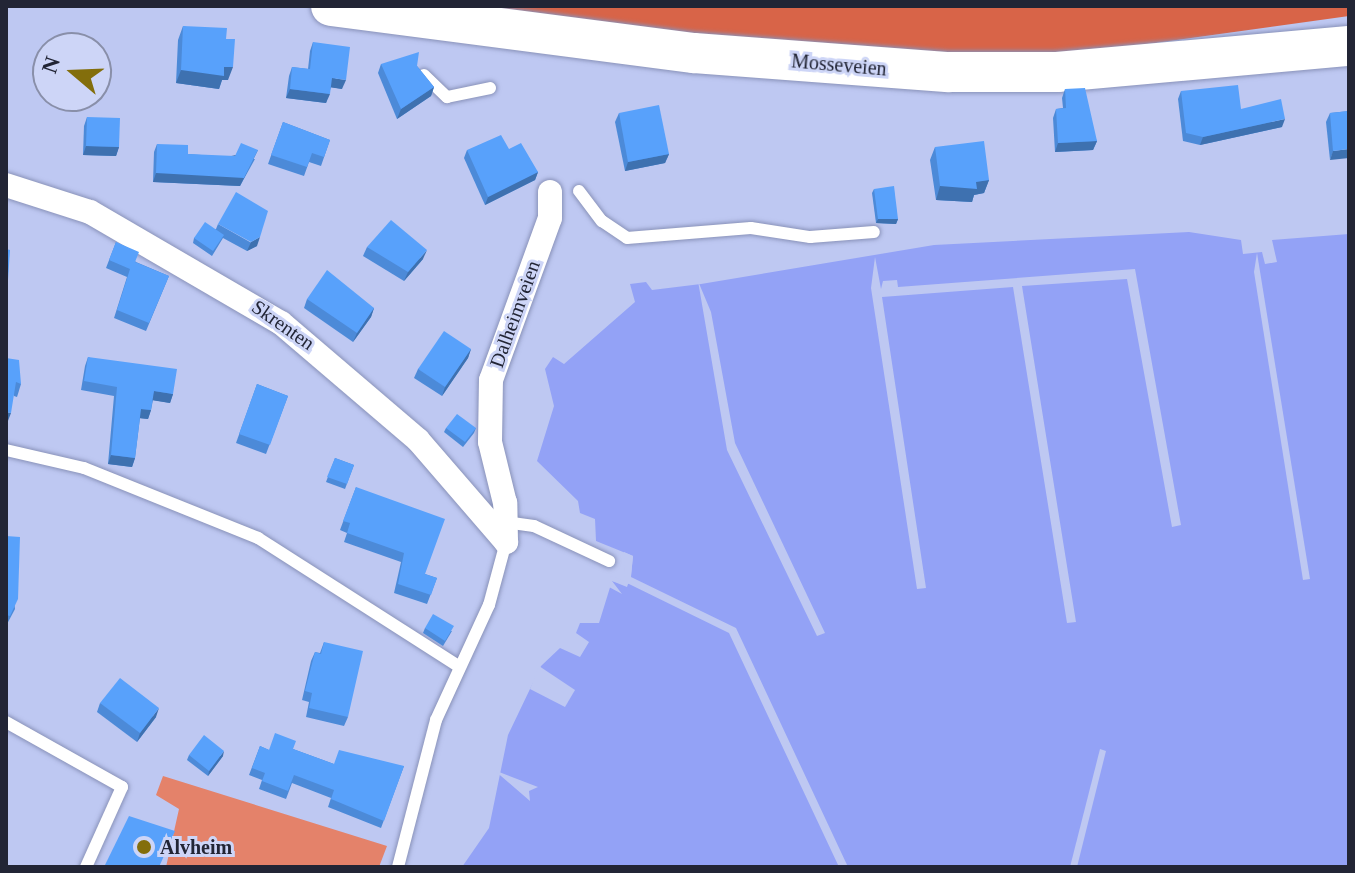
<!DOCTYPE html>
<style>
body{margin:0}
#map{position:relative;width:1355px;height:873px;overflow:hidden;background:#bec8f2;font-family:Georgia,serif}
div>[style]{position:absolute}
.green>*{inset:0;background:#e4826a}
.forest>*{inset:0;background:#d86448}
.water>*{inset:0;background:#93a2f6}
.pier>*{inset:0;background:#bec8f2}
.roads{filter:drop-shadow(0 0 2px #8992b9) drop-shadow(0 0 2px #8992b9)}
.service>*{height:12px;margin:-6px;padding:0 6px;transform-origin:6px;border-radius:6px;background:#fff}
.minor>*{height:24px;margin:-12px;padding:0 12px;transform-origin:12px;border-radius:12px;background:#fff}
.trunk>*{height:40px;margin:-20px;padding:0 20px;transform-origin:20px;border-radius:20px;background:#fff}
.wall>*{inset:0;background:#4c8ad8}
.shaded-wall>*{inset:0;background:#3e71b0}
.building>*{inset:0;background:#58a1fb}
.dots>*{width:22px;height:22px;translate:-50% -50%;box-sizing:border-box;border:4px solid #cdd5f7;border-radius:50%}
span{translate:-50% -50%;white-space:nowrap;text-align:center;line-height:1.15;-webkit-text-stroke:6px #cdd5f7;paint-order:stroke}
.street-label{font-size:20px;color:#222535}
.poi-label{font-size:20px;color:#222535;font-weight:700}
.left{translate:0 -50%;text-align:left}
.frame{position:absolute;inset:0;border:8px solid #222535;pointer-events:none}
.north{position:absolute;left:32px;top:32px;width:80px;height:80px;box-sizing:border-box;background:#cdd5f7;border:2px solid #898fa9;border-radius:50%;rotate:289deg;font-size:22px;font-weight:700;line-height:32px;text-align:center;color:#222535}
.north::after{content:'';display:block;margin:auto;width:28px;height:36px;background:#836e0c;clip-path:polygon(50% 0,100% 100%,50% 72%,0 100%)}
</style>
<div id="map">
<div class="green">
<div style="clip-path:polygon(163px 776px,387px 846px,379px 867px,166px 867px,179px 809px,156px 795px)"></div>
</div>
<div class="forest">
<div style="clip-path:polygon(463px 6px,1349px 6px,1349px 16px,1054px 57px,883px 57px)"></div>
</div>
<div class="water">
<div style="clip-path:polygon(1189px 232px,1241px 240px,1243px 254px,1262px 252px,1265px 264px,1277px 262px,1272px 240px,1349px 234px,1349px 867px,462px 867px,489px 828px,508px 735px,541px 666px,560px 648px,580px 657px,589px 642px,576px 633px,580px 623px,599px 623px,612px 581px,627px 587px,631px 575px,633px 556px,596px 541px,595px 519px,580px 513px,578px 501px,537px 461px,554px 406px,545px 369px,553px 357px,564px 364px,635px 302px,630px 284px,646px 282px,652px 290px,701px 284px,934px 245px)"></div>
</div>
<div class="pier">
<div style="clip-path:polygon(1257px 253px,1310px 579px,1303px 580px,1254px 272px)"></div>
<div style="clip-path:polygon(875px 257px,881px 289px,883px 281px,897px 280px,898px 287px,1135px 269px,1181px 525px,1172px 527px,1127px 279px,1022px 286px,1076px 622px,1067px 623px,1013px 287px,882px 297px,926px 588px,917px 589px,871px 288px)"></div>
<div style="clip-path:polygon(698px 281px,711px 312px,735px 443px,825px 633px,817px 636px,727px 450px)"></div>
<div style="clip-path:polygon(624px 552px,633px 556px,631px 577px,736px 628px,848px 867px,839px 867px,729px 633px,629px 584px,612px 581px,622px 594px,609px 587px,611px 576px,625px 581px)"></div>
<div style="clip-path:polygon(539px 666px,575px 690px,565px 707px,530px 689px)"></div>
<div style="clip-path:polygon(1100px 749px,1106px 751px,1077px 867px,1070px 867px)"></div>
<div style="clip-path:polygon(494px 770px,538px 787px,529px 791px,530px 801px)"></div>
</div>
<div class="roads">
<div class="service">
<div style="left:424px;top:75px;width:32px;rotate:44deg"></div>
<div style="left:447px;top:97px;width:44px;rotate:-11.8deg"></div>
<div style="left:579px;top:191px;width:38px;rotate:53deg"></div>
<div style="left:602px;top:221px;width:30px;rotate:34deg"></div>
<div style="left:627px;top:238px;width:124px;rotate:-4.6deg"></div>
<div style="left:751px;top:228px;width:60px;rotate:8.7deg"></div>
<div style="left:810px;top:237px;width:64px;rotate:-4.5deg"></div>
<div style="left:6px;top:450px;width:80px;rotate:13deg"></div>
<div style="left:84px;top:468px;width:188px;rotate:21.9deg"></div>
<div style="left:258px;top:538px;width:237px;rotate:32.6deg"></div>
<div style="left:505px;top:522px;width:29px;rotate:8deg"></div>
<div style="left:534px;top:526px;width:83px;rotate:25deg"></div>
<div style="left:6px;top:722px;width:133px;rotate:29.3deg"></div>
<div style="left:122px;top:787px;width:88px;rotate:114.2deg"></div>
<div style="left:398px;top:867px;width:152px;rotate:-75.5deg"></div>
<div style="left:436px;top:720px;width:127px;rotate:-65.3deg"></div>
<div style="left:489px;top:605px;width:65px;rotate:-74.9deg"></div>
</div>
<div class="minor">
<div style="left:6px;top:185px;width:88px;rotate:17.8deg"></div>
<div style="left:90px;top:212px;width:221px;rotate:30.2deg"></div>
<div style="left:281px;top:323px;width:180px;rotate:40.5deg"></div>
<div style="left:418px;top:440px;width:135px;rotate:49.2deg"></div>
<div style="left:506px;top:542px;width:39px;rotate:-91deg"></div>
<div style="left:505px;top:503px;width:63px;rotate:-103.8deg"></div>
<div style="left:490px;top:442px;width:62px;rotate:-89.1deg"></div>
<div style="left:491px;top:380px;width:172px;rotate:-70deg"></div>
<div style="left:550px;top:218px;width:26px;rotate:-90deg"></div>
</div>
<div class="trunk">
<div style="left:331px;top:6px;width:366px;rotate:7.4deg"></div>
<div style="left:694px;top:53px;width:256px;rotate:4.3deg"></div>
<div style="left:949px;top:72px;width:108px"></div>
<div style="left:1057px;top:72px;width:293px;rotate:-5.1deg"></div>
</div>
</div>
<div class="wall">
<div style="clip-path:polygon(183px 26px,226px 39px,228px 80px,222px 80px,219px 89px,176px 83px,178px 40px)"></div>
<div style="clip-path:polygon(313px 42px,342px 89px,331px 87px,326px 103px,286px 98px,289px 76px,292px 67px,308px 69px,310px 51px)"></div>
<div style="clip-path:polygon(381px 64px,417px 66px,434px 87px,431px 96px,397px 119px,378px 73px)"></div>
<div style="clip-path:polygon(1065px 89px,1097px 141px,1093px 150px,1055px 152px,1053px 118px,1056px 109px,1063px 108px,1062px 98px)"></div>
<div style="clip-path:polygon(1181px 91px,1241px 109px,1282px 127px,1200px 145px,1183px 141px,1178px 99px)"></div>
<div style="clip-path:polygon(1349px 111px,1330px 160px,1326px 122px,1330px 113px)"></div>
<div style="clip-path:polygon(619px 113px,669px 154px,665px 163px,625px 171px,615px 122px)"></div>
<div style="clip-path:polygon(87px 117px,119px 147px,116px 156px,83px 155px,84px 126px)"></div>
<div style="clip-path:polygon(283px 122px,330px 140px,321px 166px,309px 162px,304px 176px,268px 164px)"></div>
<div style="clip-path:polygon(157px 144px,188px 154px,255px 159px,240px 186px,153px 182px,154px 152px)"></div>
<div style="clip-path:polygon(935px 147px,989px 180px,984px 193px,974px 195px,972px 202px,936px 200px,930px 160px)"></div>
<div style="clip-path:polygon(509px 149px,538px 172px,535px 180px,485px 205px,464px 158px,467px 150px)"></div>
<div style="clip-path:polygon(874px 189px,898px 219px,896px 224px,876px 223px,872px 193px)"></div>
<div style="clip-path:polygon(218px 224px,257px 246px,247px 251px,223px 238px,212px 256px,193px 243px,194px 238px,216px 229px)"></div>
<div style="clip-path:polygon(116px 242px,136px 262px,169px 276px,146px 331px,114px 318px,127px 277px,106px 268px)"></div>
<div style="clip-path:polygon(367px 247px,423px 259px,404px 281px,363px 256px)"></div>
<div style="clip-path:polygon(307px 299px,374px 308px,371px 317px,353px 342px,304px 308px)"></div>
<div style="clip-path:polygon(471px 349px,468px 358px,442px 396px,414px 378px,418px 369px)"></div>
<div style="clip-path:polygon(88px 357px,173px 394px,170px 403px,153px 400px,151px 410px,148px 419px,140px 418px,135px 458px,132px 467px,108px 464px,114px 396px,81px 390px,85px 366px)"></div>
<div style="clip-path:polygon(6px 358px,21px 384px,17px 397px,14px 396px)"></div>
<div style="clip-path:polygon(257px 384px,288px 396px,266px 454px,236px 443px)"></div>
<div style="clip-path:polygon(446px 428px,476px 428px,474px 433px,463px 447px,444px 432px)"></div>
<div style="clip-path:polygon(335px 458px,354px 465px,345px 489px,326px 482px)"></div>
<div style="clip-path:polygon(356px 487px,425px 574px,437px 578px,427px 604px,394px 593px,401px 562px,344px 542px,347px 533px,340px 530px)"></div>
<div style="clip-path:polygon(6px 536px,15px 609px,6px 626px)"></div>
<div style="clip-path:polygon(425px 628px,452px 631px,443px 646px,423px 633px)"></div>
<div style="clip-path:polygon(324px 642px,348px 717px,344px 726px,306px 717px,309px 702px,302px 700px,311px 661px,315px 652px,320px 653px)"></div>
<div style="clip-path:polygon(100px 703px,156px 717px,137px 742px,97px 712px)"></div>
<div style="clip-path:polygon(260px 746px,269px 750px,293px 749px,334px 764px,404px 766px,381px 828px,328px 807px,331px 798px,292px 783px,286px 799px,259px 789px,262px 780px,249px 775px)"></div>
<div style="clip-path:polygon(189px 755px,223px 756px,208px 776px,187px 760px)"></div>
</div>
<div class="shaded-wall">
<div style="clip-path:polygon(224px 67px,233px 67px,228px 80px,222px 80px,219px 89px,176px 83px,181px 70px)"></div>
<div style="clip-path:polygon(332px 78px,346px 80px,342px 89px,328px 87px)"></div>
<div style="clip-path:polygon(434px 87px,431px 96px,397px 119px,401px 109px)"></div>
<div style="clip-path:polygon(290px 89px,330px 94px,326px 103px,286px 98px)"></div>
<div style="clip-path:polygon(1285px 119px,1282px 127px,1200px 145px,1203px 137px)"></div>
<div style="clip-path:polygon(1097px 141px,1093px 150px,1055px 152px,1058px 143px)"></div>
<div style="clip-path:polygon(86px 146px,119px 147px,116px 156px,83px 155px)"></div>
<div style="clip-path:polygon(1349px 149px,1349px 158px,1330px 160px,1333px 151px)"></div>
<div style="clip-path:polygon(258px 150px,240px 186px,153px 182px,156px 173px)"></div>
<div style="clip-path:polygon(669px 154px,665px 163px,625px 171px,628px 162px)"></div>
<div style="clip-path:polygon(538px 172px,535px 180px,485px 205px,488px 197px)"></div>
<div style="clip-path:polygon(989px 180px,984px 193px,974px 195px,972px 202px,936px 200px,940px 186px)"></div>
<div style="clip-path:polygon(878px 219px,898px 219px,896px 224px,876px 223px)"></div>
<div style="clip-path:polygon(260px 237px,257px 246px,247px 251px,251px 242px)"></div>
<div style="clip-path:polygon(427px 250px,423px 259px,404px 281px,408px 272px)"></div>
<div style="clip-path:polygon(374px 308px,371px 317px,353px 342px,357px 333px)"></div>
<div style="clip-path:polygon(471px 349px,468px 358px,442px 396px,445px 387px)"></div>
<div style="clip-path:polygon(154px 391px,173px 394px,170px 403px,151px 400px)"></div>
<div style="clip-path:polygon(141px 409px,151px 410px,148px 419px,138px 418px)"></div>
<div style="clip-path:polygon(6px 412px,11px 413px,6px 426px)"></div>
<div style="clip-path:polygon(111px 455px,135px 458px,132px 467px,108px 464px)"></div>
<div style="clip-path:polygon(159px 708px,156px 717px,137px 742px,140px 733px)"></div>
<div style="clip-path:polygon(224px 751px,223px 756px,208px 776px,209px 771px)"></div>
</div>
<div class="building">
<div style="clip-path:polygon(183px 26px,227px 28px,226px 39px,235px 39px,233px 67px,224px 67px,224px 76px,181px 70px)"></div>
<div style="clip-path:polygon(95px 41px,99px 67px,96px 67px,96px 48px,66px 48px,65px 46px)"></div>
<div style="clip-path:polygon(313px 42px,350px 47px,346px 80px,332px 78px,330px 94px,290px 89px,292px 67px,310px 69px)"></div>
<div style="clip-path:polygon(419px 52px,417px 66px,434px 87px,401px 109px,381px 64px)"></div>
<div style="clip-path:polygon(1238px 85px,1241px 109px,1281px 99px,1285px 119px,1203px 137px,1186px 133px,1181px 91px)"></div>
<div style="clip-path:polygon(1085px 88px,1097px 141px,1058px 143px,1056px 109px,1066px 108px,1065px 89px)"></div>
<div style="clip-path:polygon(659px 105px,669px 154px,628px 162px,619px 113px)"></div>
<div style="clip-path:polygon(1349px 111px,1349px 149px,1333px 151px,1330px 113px)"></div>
<div style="clip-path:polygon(87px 117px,120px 118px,119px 147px,86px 146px)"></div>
<div style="clip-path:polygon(283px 122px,330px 140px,324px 157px,312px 153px,307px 167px,271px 155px)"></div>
<div style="clip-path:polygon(501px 135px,509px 149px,521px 143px,538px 172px,488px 197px,467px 150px)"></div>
<div style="clip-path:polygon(984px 141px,989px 180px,976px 182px,977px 189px,940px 186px,935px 147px)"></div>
<div style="clip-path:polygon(241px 143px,258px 150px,244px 178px,156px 173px,157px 144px,188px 145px,188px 154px,235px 156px)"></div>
<div style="clip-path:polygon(894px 186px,898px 219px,878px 219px,874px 189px)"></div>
<div style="clip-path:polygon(236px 192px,268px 211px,260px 237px,251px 242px,218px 224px)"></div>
<div style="clip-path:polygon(391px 220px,427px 250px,408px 272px,367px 247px)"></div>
<div style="clip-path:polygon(205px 222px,224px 235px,213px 251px,194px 238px)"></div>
<div style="clip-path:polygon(116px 242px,139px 252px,135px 262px,169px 276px,149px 323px,117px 310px,130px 269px,109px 260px)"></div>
<div style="clip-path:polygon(6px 249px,10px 250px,8px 280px,6px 281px)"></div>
<div style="clip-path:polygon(327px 270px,374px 308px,357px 333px,307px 299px)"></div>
<div style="clip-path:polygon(444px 331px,471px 349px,445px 387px,418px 369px)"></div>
<div style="clip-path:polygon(88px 357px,177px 369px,173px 394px,154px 391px,151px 410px,141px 409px,135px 458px,111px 455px,117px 387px,84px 381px)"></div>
<div style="clip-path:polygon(6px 358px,19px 360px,21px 384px,16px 382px,11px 413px,6px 412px)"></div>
<div style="clip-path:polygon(257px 384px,288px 396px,270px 445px,239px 434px)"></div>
<div style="clip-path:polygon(457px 414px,476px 428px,465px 442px,446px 428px)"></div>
<div style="clip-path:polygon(335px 458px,354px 465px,347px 484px,327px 477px)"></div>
<div style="clip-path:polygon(356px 487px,445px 519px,425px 574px,437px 578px,431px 595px,398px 584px,404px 553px,347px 533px,350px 523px,343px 521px)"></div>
<div style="clip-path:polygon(6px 536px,20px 537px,18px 599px,10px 616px,6px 615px)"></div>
<div style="clip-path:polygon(433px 614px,454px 626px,445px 641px,425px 628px)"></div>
<div style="clip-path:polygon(324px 642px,363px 651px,348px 717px,309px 708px,312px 693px,305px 691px,315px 652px,321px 654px)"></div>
<div style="clip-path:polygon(120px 678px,159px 708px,140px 733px,100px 703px)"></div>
<div style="clip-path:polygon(275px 733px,296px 741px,293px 749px,334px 764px,339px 750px,404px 766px,384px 821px,331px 799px,334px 790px,294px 775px,288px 791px,262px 781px,265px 773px,252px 768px,260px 746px,269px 750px)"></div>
<div style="clip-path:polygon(204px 735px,224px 751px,209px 771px,189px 755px)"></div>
<div style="clip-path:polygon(129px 816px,175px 831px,159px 867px,104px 867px)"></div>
</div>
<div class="dots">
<div style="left:144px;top:847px;background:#836e0c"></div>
</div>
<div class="street-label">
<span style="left:839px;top:65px;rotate:5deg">Mosseveien</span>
<span style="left:515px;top:314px;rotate:-70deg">Dalheimveien</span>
<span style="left:283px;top:325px;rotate:35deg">Skrenten</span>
</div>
<div class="poi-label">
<span class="left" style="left:160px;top:847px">Alvheim</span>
</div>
<div class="frame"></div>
<div class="north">N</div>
</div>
